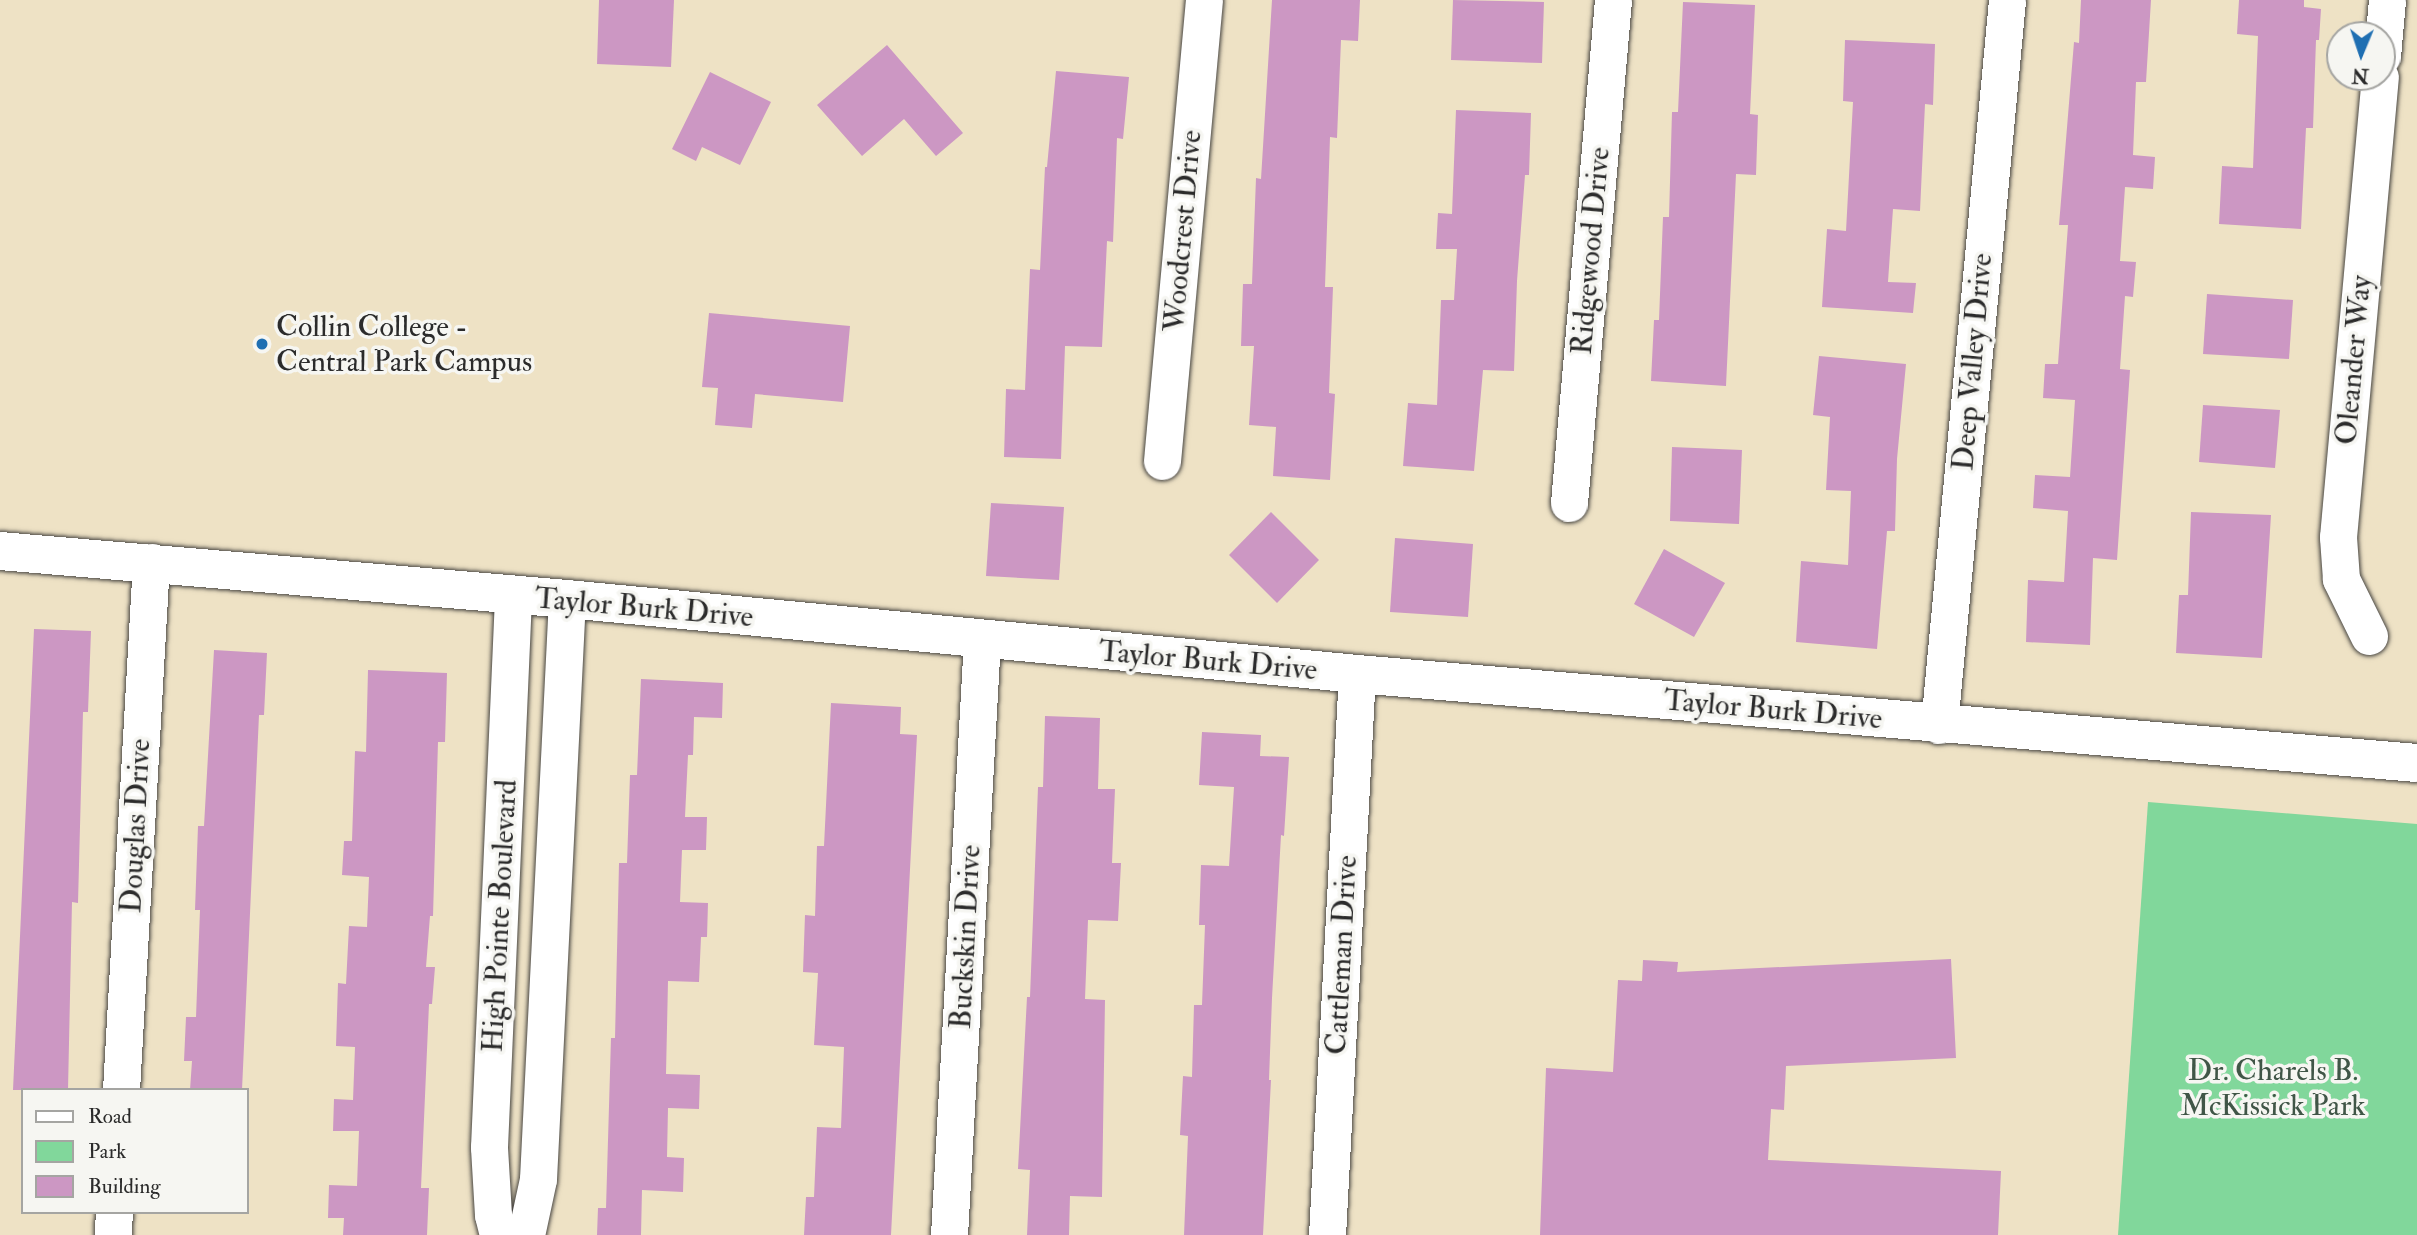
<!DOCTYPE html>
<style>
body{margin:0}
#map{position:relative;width:2417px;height:1235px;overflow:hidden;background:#eee2c5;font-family:"IM FELL Double Pica",serif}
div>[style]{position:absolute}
.green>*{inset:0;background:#81d79b}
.building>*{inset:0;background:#cc97c3}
.roads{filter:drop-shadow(0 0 2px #484642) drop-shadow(0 0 2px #484642)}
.minor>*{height:37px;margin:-18.5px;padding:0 18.5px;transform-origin:18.5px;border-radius:18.5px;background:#fff}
.tertiary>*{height:38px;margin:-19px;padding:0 19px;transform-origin:19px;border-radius:19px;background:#fff}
.dots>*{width:19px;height:19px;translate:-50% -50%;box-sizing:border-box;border:4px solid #f6f6f2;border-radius:50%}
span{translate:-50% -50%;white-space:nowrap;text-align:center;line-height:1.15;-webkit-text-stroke:7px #f6f6f2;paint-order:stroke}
.street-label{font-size:30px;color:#2b2b2b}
.poi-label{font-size:30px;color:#2b2b2b}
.left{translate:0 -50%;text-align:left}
.park-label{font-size:30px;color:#405647}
.legend{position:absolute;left:21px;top:1088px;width:228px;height:126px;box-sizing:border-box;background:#f6f6f2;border:2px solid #a5a5a2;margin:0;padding:9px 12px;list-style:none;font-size:21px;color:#2b2b2b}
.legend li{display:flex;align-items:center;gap:14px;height:35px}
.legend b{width:35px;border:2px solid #a5a5a2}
.north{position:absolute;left:2326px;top:21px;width:70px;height:70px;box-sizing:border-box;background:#f6f6f2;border:2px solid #a5a5a2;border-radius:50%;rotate:182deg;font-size:19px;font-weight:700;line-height:28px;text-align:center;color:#2b2b2b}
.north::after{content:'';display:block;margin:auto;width:24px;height:32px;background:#1f6fb2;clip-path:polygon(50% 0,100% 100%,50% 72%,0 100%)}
</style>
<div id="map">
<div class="green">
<div style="clip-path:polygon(2148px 802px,2417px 824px,2417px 1235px,2118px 1235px)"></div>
</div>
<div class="building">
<div style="clip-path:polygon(599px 0,674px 0,671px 67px,597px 64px)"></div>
<div style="clip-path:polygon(1272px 0,1360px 0,1358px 41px,1341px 40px,1337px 138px,1330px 137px,1325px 287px,1333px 287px,1329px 393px,1335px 394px,1330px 480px,1273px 476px,1276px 427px,1249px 425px,1254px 346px,1241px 346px,1243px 284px,1252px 284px,1256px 178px,1261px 179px)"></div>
<div style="clip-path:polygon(1453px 0,1544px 2px,1542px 63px,1451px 60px)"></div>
<div style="clip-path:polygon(2081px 0,2151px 0,2146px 82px,2136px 82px,2133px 155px,2155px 157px,2153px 189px,2125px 187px,2120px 261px,2136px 262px,2133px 297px,2125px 296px,2120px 369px,2130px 370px,2117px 560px,2093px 558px,2090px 645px,2026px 642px,2028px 580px,2064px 582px,2068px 511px,2033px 508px,2035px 475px,2070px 477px,2075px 400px,2043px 398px,2045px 364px,2058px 364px,2068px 225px,2059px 225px,2074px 42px,2079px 43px)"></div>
<div style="clip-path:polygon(2239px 0,2304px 0,2304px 7px,2321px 9px,2319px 40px,2316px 40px,2313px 128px,2306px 128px,2301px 229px,2219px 224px,2222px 166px,2253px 168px,2258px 36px,2237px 34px)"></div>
<div style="clip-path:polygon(1683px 2px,1755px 5px,1750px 114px,1758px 115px,1756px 175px,1736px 174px,1726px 386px,1651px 381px,1654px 320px,1659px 320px,1663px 217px,1669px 217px,1672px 112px,1678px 112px)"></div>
<div style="clip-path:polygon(1845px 40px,1935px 44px,1933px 105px,1925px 104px,1920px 211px,1893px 209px,1888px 282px,1916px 283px,1913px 313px,1822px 307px,1827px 229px,1846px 231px,1853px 102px,1843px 101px)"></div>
<div style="clip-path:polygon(887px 45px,963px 133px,936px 156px,904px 119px,862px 156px,817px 105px)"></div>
<div style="clip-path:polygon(1056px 71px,1129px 77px,1123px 139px,1117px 138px,1113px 242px,1107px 241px,1102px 347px,1065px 346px,1061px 459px,1004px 457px,1006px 389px,1025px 390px,1030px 269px,1040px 270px,1045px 167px,1047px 167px)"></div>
<div style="clip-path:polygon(710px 72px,771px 102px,740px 165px,702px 147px,696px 161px,672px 149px)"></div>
<div style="clip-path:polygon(1456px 110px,1531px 113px,1529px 175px,1525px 175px,1517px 281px,1514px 371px,1483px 370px,1474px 471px,1403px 466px,1408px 403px,1437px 405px,1441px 300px,1454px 300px,1457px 249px,1436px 249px,1438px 213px,1452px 214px)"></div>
<div style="clip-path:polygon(2207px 294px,2293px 300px,2289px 359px,2203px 354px)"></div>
<div style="clip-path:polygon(709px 313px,850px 326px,843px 402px,755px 394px,752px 428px,715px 425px,718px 388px,702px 387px)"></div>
<div style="clip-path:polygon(1819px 356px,1906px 364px,1897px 459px,1895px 531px,1887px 531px,1877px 649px,1796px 642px,1801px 561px,1848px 565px,1851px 491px,1826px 490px,1830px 417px,1813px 415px)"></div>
<div style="clip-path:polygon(2203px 405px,2280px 410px,2275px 468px,2199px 462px)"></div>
<div style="clip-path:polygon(1672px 447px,1742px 450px,1739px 524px,1670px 521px)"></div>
<div style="clip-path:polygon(991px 503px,1064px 507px,1059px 580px,986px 576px)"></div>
<div style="clip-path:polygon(1271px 512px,1319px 560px,1277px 603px,1229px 555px)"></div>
<div style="clip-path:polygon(2191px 512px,2271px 515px,2262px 658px,2176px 653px,2179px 595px,2188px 595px)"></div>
<div style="clip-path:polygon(1395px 538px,1473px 544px,1468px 617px,1390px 612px)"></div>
<div style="clip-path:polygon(1664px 549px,1725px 583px,1694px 637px,1634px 604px)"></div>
<div style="clip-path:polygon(34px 629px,91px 631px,88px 712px,83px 712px,78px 903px,72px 902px,68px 1090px,13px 1090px)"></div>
<div style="clip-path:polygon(214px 650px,267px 653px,264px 715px,259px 715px,242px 1090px,190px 1090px,192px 1061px,184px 1061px,186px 1017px,196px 1017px,200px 910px,195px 910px,198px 826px,204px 826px)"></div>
<div style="clip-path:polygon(368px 670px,447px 673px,445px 742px,438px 742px,433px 916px,430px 916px,426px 967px,435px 967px,432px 1004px,429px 1004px,421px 1188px,429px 1188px,427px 1235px,343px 1235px,344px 1218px,328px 1218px,329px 1185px,357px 1186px,359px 1131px,333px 1131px,334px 1099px,353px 1100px,355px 1047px,336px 1046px,338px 983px,346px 984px,349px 926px,367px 927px,369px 877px,342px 875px,344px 841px,352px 841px,355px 751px,366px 752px)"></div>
<div style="clip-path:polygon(641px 679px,723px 683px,722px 718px,694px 717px,693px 755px,688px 755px,685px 817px,707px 817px,706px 850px,682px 850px,680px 902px,708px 903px,707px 937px,701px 937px,699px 982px,668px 981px,666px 1074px,700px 1075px,699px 1109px,668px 1108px,667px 1157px,684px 1158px,683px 1192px,642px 1190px,641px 1235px,597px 1235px,598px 1208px,606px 1208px,611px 1038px,615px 1038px,619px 863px,627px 863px,630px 775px,637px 775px)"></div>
<div style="clip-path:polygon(831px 703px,901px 707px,900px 734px,917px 735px,891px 1235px,804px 1235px,806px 1197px,814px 1197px,817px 1127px,841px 1128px,844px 1047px,814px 1045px,818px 973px,803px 972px,805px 915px,815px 916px,817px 846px,824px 846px)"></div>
<div style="clip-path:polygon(1045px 716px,1100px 718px,1098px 789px,1115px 789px,1112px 863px,1121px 863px,1118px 921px,1088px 920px,1085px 999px,1105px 1000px,1102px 1197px,1070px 1196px,1069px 1235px,1027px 1235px,1030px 1170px,1018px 1169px,1027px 997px,1030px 997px,1038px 787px,1043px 787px)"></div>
<div style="clip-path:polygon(1202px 732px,1261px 735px,1260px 756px,1289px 757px,1284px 836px,1281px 835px,1272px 998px,1269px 1080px,1271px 1080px,1263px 1235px,1184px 1235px,1188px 1136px,1180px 1135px,1183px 1076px,1192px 1077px,1194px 1005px,1202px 1005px,1205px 925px,1199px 925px,1201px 865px,1229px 866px,1234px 787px,1199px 785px)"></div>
<div style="clip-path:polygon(1951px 959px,1956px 1058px,1786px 1066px,1784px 1110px,1771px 1109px,1768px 1160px,2001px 1171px,1998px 1235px,1540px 1235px,1546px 1068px,1613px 1072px,1618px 980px,1642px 981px,1643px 960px,1678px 962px,1677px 972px)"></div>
</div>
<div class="roads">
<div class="minor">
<div style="left:2382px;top:56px;width:56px;rotate:-84.9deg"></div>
<div style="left:1162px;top:461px;width:463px;rotate:-84.8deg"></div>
<div style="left:1569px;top:503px;width:505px;rotate:-85deg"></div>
<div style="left:2369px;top:636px;width:64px;rotate:-116.2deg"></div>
<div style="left:2341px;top:579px;width:42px;rotate:-94.1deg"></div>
<div style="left:2338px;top:537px;width:462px;rotate:-84.8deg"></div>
<div style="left:1939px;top:725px;width:728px;rotate:-84.64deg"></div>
<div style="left:121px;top:1090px;width:529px;rotate:-86.75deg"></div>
<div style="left:113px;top:1235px;width:23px;rotate:-88deg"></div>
<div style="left:498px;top:1235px;width:21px;rotate:-104deg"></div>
<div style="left:493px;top:1215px;width:68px;rotate:-93.4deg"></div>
<div style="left:489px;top:1147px;width:551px;rotate:-87.5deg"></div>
<div style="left:526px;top:1235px;width:57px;rotate:-77.9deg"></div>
<div style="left:538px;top:1179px;width:581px;rotate:-87.14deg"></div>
<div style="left:949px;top:1235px;width:596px;rotate:-86.83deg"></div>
<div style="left:1327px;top:1235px;width:562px;rotate:-86.94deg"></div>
</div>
<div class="tertiary">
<div style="left:0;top:551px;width:569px;rotate:4.84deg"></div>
<div style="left:567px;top:599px;width:794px;rotate:5.42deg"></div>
<div style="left:1357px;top:674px;width:1064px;rotate:4.8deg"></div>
</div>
</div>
<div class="dots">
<div style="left:262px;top:344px;background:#1f6fb2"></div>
</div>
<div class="street-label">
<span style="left:1183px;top:231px;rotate:-85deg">Woodcrest Drive</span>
<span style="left:1591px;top:251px;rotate:-85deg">Ridgewood Drive</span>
<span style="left:2354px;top:360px;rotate:-85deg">Oleander Way</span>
<span style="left:1973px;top:362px;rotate:-85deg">Deep Valley Drive</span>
<span style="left:644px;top:608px;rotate:5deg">Taylor Burk Drive</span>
<span style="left:1208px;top:661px;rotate:5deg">Taylor Burk Drive</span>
<span style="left:1773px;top:710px;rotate:5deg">Taylor Burk Drive</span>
<span style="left:136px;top:826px;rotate:-87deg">Douglas Drive</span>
<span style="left:500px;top:916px;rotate:-87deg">High Pointe Boulevard</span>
<span style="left:966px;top:937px;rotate:-87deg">Buckskin Drive</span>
<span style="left:1342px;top:955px;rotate:-87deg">Cattleman Drive</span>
</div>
<div class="poi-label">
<span class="left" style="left:276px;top:344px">Collin College -<br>Central Park Campus</span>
</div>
<div class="park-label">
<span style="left:2273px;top:1088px">Dr. Charels B.<br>McKissick Park</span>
</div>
<ul class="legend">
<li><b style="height:9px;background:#fff"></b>Road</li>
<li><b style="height:19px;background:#81d79b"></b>Park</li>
<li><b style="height:19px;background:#cc97c3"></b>Building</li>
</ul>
<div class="north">N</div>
</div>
